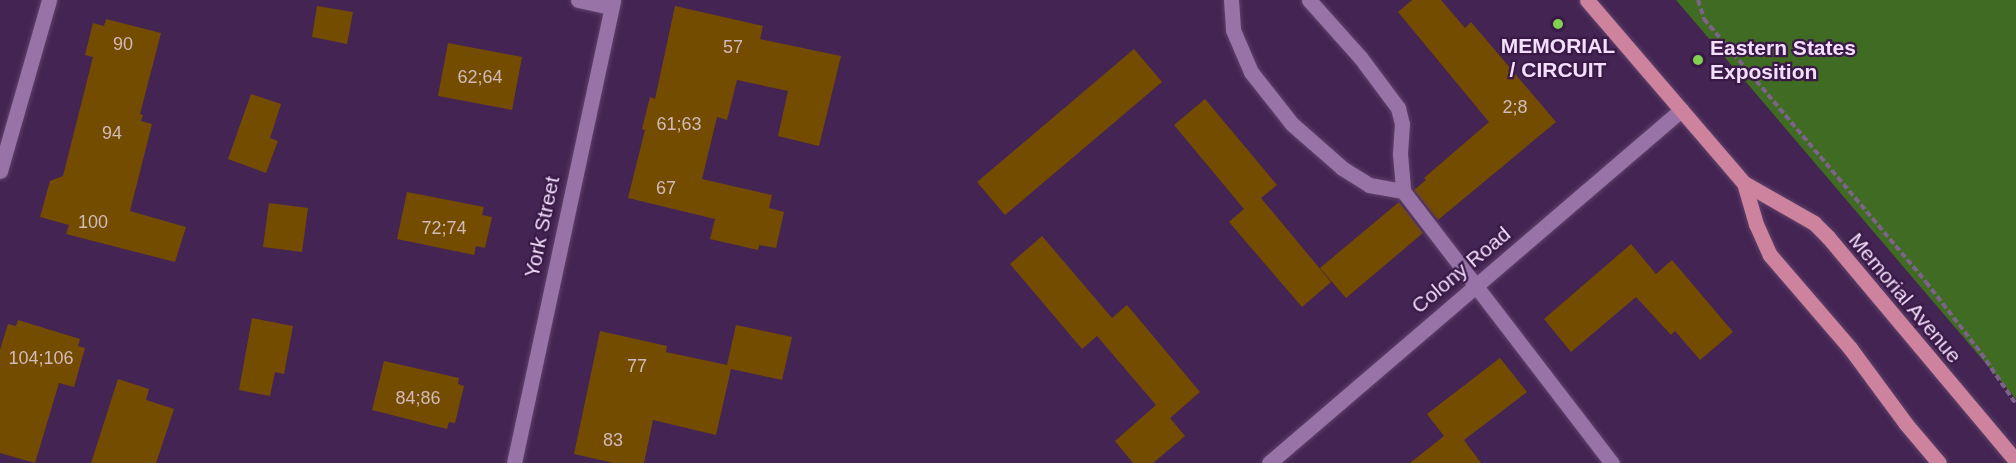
<!DOCTYPE html>
<style>
body{margin:0}
#map{position:relative;width:2016px;height:463px;overflow:hidden;background:#442452;font-family:Arial,sans-serif}
div>[style]{position:absolute}
.green>*{inset:0;background:#3f6b22}
.building>*{inset:0;background:#744c00}
.path>*{height:4px;margin-top:-2px;transform-origin:0;background:repeating-linear-gradient(90deg,#7d628a 0 6px,transparent 0 9px)}
.roads{filter:drop-shadow(0 0 2px #5e416a) drop-shadow(0 0 2px #5e416a)}
.minor>*{height:15px;margin:-7.5px;padding:0 7.5px;transform-origin:7.5px;border-radius:7.5px;background:#9773a8}
.major>*{height:15px;margin:-7.5px;padding:0 7.5px;transform-origin:7.5px;border-radius:7.5px;background:#cd839d}
.dots>*{width:16px;height:16px;translate:-50% -50%;box-sizing:border-box;border:3px solid #3a1947;border-radius:50%}
span{translate:-50% -50%;white-space:nowrap;text-align:center;line-height:1.15;-webkit-text-stroke:4.5px #3a1947;paint-order:stroke}
.number-label{font-size:18px;color:#d2babc}
.number-label span{-webkit-text-stroke-width:0}
.poi-label{font-size:21px;color:#f2dffb;font-weight:700}
.left{translate:0 -50%;text-align:left}
.street-label{font-size:21px;color:#f2dffb}
</style>
<div id="map">
<div class="green">
<div style="clip-path:polygon(1676px 0,2016px 0,2016px 399px)"></div>
</div>
<div class="building">
<div style="clip-path:polygon(1412px 0,1441px 0,1465px 28px,1471px 22px,1556px 122px,1438px 220px,1414px 190px,1426px 180px,1424px 178px,1489px 122px,1398px 12px)"></div>
<div style="clip-path:polygon(317px 6px,353px 12px,347px 44px,312px 37px)"></div>
<div style="clip-path:polygon(675px 6px,763px 26px,760px 39px,841px 56px,819px 146px,778px 136px,788px 91px,737px 80px,727px 120px,717px 117px,702px 179px,772px 195px,769px 208px,784px 212px,776px 248px,759px 245px,758px 250px,710px 239px,715px 219px,628px 198px,645px 130px,642px 129px,650px 97px,655px 99px)"></div>
<div style="clip-path:polygon(106px 19px,161px 33px,140px 114px,143px 115px,141px 121px,152px 124px,130px 211px,186px 227px,175px 262px,66px 234px,69px 225px,40px 217px,50px 181px,63px 176px,93px 57px,85px 55px,93px 23px,104px 26px)"></div>
<div style="clip-path:polygon(448px 43px,522px 57px,512px 110px,438px 96px)"></div>
<div style="clip-path:polygon(1134px 49px,1162px 82px,1005px 215px,977px 182px)"></div>
<div style="clip-path:polygon(251px 94px,281px 104px,270px 138px,278px 141px,266px 173px,228px 159px)"></div>
<div style="clip-path:polygon(1205px 99px,1277px 185px,1261px 198px,1331px 282px,1302px 307px,1229px 222px,1244px 209px,1174px 125px)"></div>
<div style="clip-path:polygon(407px 192px,484px 207px,482px 215px,492px 217px,485px 248px,476px 246px,474px 255px,397px 239px)"></div>
<div style="clip-path:polygon(1399px 202px,1423px 233px,1346px 298px,1320px 268px)"></div>
<div style="clip-path:polygon(269px 203px,308px 208px,302px 252px,263px 247px)"></div>
<div style="clip-path:polygon(1042px 236px,1112px 318px,1127px 305px,1200px 392px,1170px 418px,1185px 436px,1153px 463px,1133px 463px,1115px 441px,1156px 405px,1097px 336px,1082px 349px,1010px 264px)"></div>
<div style="clip-path:polygon(1631px 244px,1656px 274px,1672px 260px,1733px 332px,1700px 360px,1675px 331px,1671px 335px,1636px 297px,1571px 352px,1544px 319px)"></div>
<div style="clip-path:polygon(252px 318px,293px 326px,284px 374px,275px 372px,270px 396px,239px 390px)"></div>
<div style="clip-path:polygon(18px 320px,80px 339px,78px 346px,85px 348px,74px 387px,59px 383px,35px 463px,0 453px,0 350px,8px 324px,16px 326px)"></div>
<div style="clip-path:polygon(736px 325px,792px 337px,782px 380px,731px 369px,716px 435px,653px 420px,644px 463px,614px 463px,574px 454px,600px 331px,667px 346px,666px 352px,727px 365px)"></div>
<div style="clip-path:polygon(1500px 358px,1527px 392px,1464px 440px,1481px 463px,1410px 463px,1444px 436px,1427px 414px)"></div>
<div style="clip-path:polygon(384px 361px,459px 378px,458px 384px,464px 386px,455px 423px,449px 422px,447px 429px,372px 410px)"></div>
<div style="clip-path:polygon(118px 379px,149px 389px,146px 400px,174px 409px,156px 463px,91px 463px)"></div>
</div>
<div class="path">
<div style="left:1698px;top:0;width:20px;rotate:72deg"></div>
<div style="left:1704px;top:19px;width:344px;rotate:49.8deg"></div>
<div style="left:1926px;top:282px;width:90px;rotate:52.2deg"></div>
<div style="left:1981px;top:353px;width:62px;rotate:55.5deg"></div>
</div>
<div class="roads">
<div class="minor">
<div style="left:578px;top:0;width:34px;rotate:12deg"></div>
<div style="left:1231px;top:0;width:30px;rotate:86deg"></div>
<div style="left:1233px;top:30px;width:46px;rotate:66.8deg"></div>
<div style="left:1251px;top:72px;width:66px;rotate:51.7deg"></div>
<div style="left:1292px;top:124px;width:67px;rotate:41.3deg"></div>
<div style="left:1342px;top:168px;width:32px;rotate:32deg"></div>
<div style="left:1369px;top:185px;width:35px;rotate:10deg"></div>
<div style="left:1309px;top:0;width:76px;rotate:48.2deg"></div>
<div style="left:1360px;top:57px;width:64px;rotate:53.3deg"></div>
<div style="left:1398px;top:108px;width:16px;rotate:76deg"></div>
<div style="left:1402px;top:124px;width:30px;rotate:94deg"></div>
<div style="left:1400px;top:154px;width:37px;rotate:85deg"></div>
<div style="left:1403px;top:191px;width:343px;rotate:52.5deg"></div>
<div style="left:0;top:171px;width:178px;rotate:-74deg"></div>
<div style="left:514px;top:463px;width:473px;rotate:-77.9deg"></div>
<div style="left:1269px;top:463px;width:543px;rotate:-40.59deg"></div>
</div>
<div class="major">
<div style="left:1587px;top:0;width:241px;rotate:49.4deg"></div>
<div style="left:1744px;top:183px;width:81px;rotate:29.7deg"></div>
<div style="left:1814px;top:223px;width:20px;rotate:45deg"></div>
<div style="left:1828px;top:237px;width:292px;rotate:50deg"></div>
<div style="left:1744px;top:183px;width:43px;rotate:73.7deg"></div>
<div style="left:1756px;top:224px;width:34px;rotate:66deg"></div>
<div style="left:1770px;top:255px;width:123px;rotate:49.3deg"></div>
<div style="left:1850px;top:348px;width:94px;rotate:53.6deg"></div>
<div style="left:1906px;top:424px;width:51px;rotate:49.8deg"></div>
</div>
</div>
<div class="dots">
<div style="left:1558px;top:24px;background:#82d04f"></div>
<div style="left:1698px;top:60px;background:#82d04f"></div>
</div>
<div class="number-label">
<span style="left:123px;top:44px">90</span>
<span style="left:733px;top:47px">57</span>
<span style="left:480px;top:77px">62;64</span>
<span style="left:1515px;top:107px">2;8</span>
<span style="left:679px;top:124px">61;63</span>
<span style="left:112px;top:133px">94</span>
<span style="left:666px;top:188px">67</span>
<span style="left:93px;top:222px">100</span>
<span style="left:444px;top:228px">72;74</span>
<span style="left:41px;top:358px">104;106</span>
<span style="left:637px;top:366px">77</span>
<span style="left:418px;top:398px">84;86</span>
<span style="left:613px;top:440px">83</span>
</div>
<div class="poi-label">
<span style="left:1558px;top:58px">MEMORIAL<br>/ CIRCUIT</span>
<span class="left" style="left:1710px;top:60px">Eastern States<br>Exposition</span>
</div>
<div class="street-label">
<span style="left:542px;top:227px;rotate:-78deg">York Street</span>
<span style="left:1461px;top:270px;rotate:-40deg">Colony Road</span>
<span style="left:1905px;top:298px;rotate:50deg">Memorial Avenue</span>
</div>
</div>
